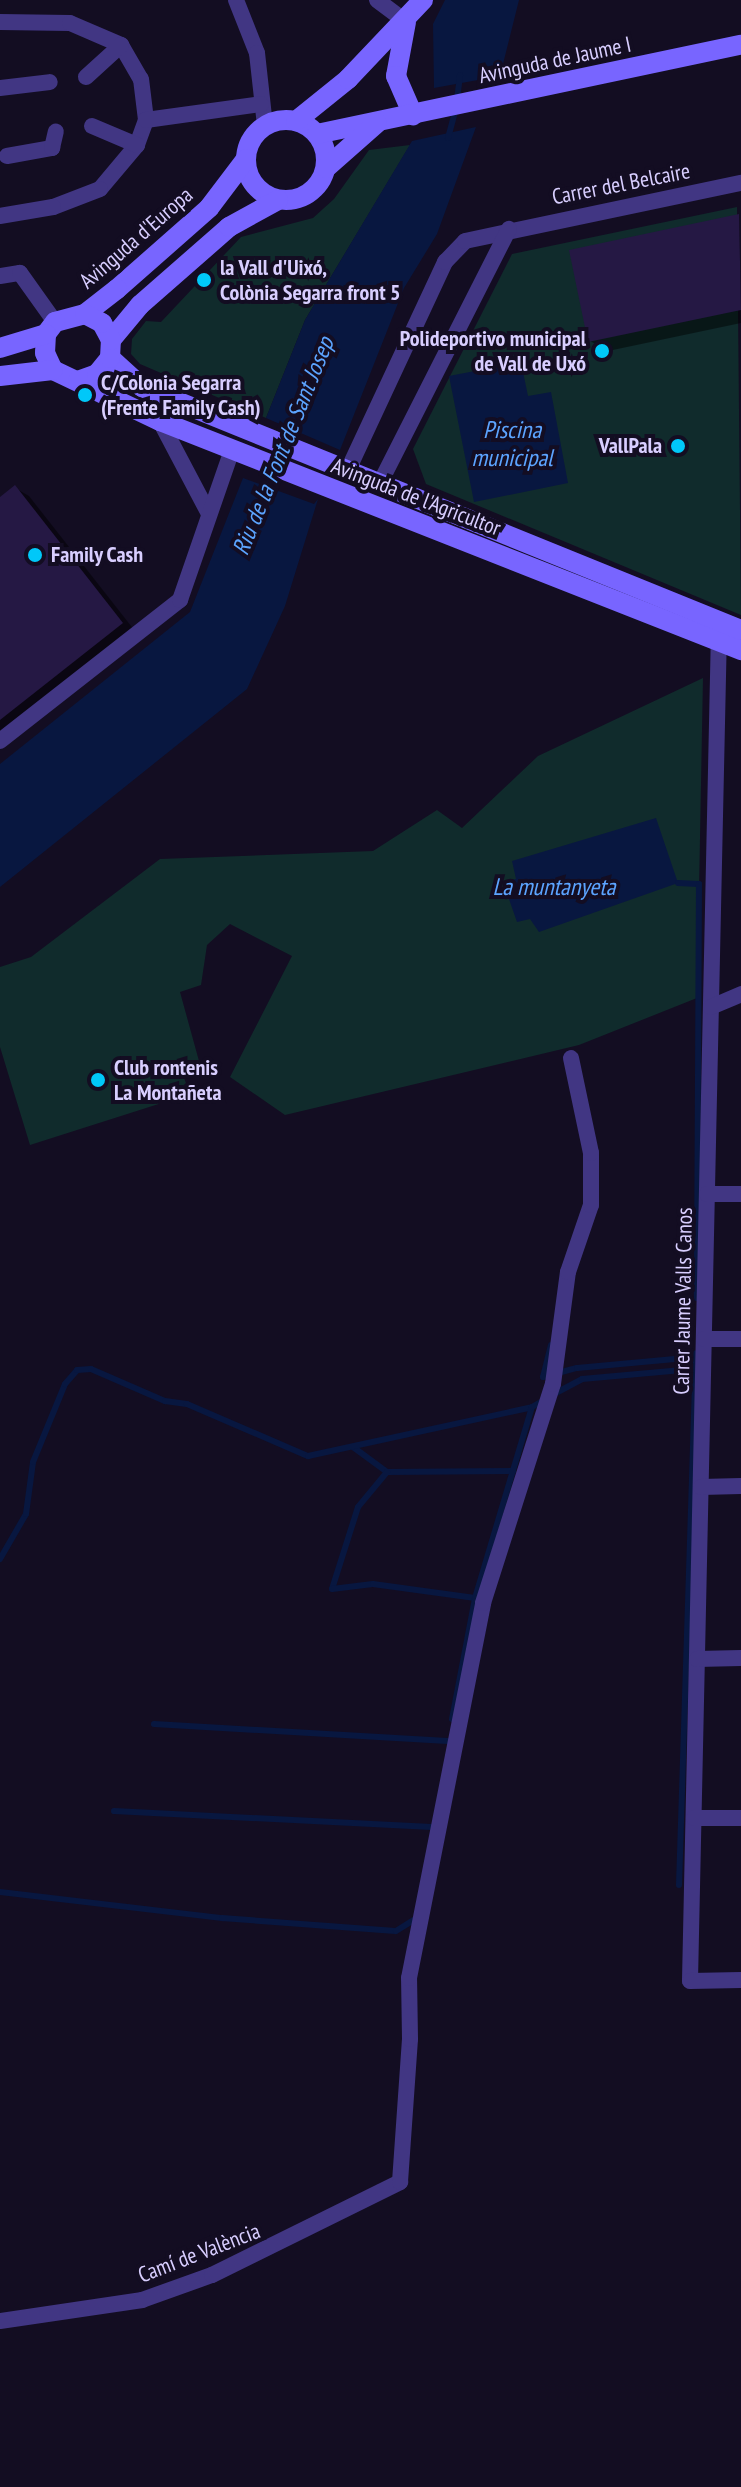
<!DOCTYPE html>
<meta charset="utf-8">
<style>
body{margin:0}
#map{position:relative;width:741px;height:2487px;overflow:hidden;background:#130d22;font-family:"PT Sans Narrow",sans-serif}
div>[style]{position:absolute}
.green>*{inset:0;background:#102b2c}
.water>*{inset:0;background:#081740}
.shadow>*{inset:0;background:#0007}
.stream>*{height:6px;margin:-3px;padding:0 3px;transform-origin:3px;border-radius:3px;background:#081740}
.building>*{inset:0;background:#251844}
.street>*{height:16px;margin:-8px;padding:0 8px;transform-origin:8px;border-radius:8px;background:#413683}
.secondary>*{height:20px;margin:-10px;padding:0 10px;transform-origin:10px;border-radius:10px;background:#7865ff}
.secondary>.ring{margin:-10px;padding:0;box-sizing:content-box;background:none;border:20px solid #7865ff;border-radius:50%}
.dots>*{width:22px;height:22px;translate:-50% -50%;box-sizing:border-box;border:4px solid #130d22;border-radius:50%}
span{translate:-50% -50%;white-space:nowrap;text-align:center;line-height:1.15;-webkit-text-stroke:8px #130d22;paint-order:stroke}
.street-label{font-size:22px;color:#d8ceff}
.poi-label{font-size:22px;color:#d8ceff;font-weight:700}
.left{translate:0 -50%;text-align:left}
.right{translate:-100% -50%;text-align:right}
.water-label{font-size:24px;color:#5ca4ff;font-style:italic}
</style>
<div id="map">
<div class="green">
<div style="clip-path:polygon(410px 145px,305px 320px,266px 418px,140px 364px,131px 354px,132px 339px,146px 321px,161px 322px,241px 237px,313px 218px,334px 199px,369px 150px)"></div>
<div style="clip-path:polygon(737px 207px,741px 615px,426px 484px,413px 449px,512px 254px)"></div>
<div style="clip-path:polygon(703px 678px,697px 998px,579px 1045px,285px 1115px,230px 1077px,292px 956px,230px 924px,207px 945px,201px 985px,180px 992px,199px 1061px,180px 1067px,190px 1094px,30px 1145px,0 1047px,0 967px,31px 957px,160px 859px,373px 851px,437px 810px,462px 828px,538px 756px)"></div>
</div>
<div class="water">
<div style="clip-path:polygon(445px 0,519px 0,500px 76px,434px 88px,433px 24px)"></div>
<div style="clip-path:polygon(476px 127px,437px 234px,404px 288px,340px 450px,266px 418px,305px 320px,412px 141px)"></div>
<div style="clip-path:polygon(521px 362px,528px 396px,551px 392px,568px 483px,474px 502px,449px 376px)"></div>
<div style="clip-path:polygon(243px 478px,314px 504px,318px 499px,285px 606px,247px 689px,0 887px,0 764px,190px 612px)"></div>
<div style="clip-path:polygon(656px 818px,678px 883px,539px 932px,530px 919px,517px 922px,503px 882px,516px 879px,512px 861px)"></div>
</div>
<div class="shadow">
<div style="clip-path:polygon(739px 216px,741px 323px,608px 351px,590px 341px)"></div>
<div style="clip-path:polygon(15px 488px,29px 496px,135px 631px,0 737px,0 500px)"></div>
</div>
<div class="stream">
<div style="left:457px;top:100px;width:25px;rotate:-83deg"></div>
<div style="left:448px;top:138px;width:28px;rotate:-75deg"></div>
<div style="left:266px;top:492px;width:77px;rotate:-70.1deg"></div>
<div style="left:678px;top:883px;width:21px;rotate:3deg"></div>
<div style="left:699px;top:884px;width:414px;rotate:90.3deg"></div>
<div style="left:551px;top:1345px;width:33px;rotate:104deg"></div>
<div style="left:543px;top:1377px;width:35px;rotate:-15deg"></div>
<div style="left:577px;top:1368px;width:120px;rotate:-5.3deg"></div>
<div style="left:554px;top:1394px;width:32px;rotate:-28deg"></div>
<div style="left:582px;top:1379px;width:112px;rotate:-5.1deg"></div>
<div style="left:353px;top:1447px;width:42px;rotate:36.3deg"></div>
<div style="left:387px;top:1472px;width:126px;rotate:-0.5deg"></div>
<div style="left:387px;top:1472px;width:45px;rotate:129.6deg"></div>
<div style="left:358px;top:1507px;width:86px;rotate:107.6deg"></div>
<div style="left:332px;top:1589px;width:41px;rotate:-7deg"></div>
<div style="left:373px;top:1584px;width:103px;rotate:7.8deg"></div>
<div style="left:0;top:1559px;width:52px;rotate:-60deg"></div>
<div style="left:26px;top:1514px;width:52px;rotate:-82.3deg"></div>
<div style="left:33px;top:1462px;width:84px;rotate:-67.7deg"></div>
<div style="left:65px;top:1384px;width:18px;rotate:-49deg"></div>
<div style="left:77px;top:1370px;width:14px;rotate:-4deg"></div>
<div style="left:91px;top:1369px;width:81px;rotate:23.4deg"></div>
<div style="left:165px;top:1401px;width:22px;rotate:8deg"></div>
<div style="left:187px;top:1404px;width:132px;rotate:23.3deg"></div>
<div style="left:308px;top:1456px;width:229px;rotate:-12.3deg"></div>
<div style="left:452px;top:1719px;width:123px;rotate:-79.2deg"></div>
<div style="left:475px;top:1598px;width:199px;rotate:-73.4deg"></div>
<div style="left:532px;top:1407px;width:14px;rotate:-30deg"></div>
<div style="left:154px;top:1724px;width:294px;rotate:3.3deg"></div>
<div style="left:114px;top:1811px;width:318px;rotate:2.9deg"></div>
<div style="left:679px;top:1885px;width:532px;rotate:-88.17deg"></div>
<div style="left:0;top:1892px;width:224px;rotate:6.7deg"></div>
<div style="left:222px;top:1918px;width:174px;rotate:4.3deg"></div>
<div style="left:396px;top:1931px;width:22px;rotate:-32deg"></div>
</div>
<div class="building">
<div style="clip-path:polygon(739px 214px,741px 310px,588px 342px,569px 250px)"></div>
<div style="clip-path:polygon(15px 485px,123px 623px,0 720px,0 497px)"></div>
</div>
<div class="street">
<div style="left:236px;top:0;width:57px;rotate:68.4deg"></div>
<div style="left:257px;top:53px;width:73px;rotate:83.7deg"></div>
<div style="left:377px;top:0;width:36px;rotate:37deg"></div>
<div style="left:0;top:22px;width:70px;rotate:0.8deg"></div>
<div style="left:70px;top:23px;width:56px;rotate:23.3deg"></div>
<div style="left:121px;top:45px;width:39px;rotate:60deg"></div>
<div style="left:141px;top:79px;width:41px;rotate:83deg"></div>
<div style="left:146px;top:120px;width:27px;rotate:110deg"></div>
<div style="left:137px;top:145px;width:57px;rotate:130.1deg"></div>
<div style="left:100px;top:189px;width:50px;rotate:159deg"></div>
<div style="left:53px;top:207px;width:54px;rotate:170.4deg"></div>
<div style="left:86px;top:77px;width:47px;rotate:-42.4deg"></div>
<div style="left:0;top:88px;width:50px;rotate:-6.8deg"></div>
<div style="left:146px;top:120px;width:116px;rotate:-7.9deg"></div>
<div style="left:92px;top:126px;width:49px;rotate:22.9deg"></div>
<div style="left:7px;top:156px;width:46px;rotate:-10.1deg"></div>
<div style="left:52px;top:148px;width:17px;rotate:-77deg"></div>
<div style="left:0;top:276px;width:20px;rotate:-9deg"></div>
<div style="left:20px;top:273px;width:60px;rotate:54.5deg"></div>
<div style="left:160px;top:421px;width:105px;rotate:62.2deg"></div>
<div style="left:348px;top:470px;width:230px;rotate:-65deg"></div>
<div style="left:445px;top:262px;width:29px;rotate:-46deg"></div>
<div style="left:465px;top:241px;width:282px;rotate:-11.9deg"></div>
<div style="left:380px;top:483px;width:285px;rotate:-63.1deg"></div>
<div style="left:719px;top:630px;width:1351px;rotate:91.23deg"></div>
<div style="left:690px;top:1981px;width:51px;rotate:-1.1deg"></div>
<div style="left:0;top:741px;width:229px;rotate:-38.1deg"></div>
<div style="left:180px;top:600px;width:159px;rotate:-70.9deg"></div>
<div style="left:711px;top:1007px;width:33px;rotate:-23deg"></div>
<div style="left:707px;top:1194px;width:34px"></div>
<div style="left:704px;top:1339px;width:37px"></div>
<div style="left:701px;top:1487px;width:40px;rotate:-1.4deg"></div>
<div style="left:697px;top:1659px;width:44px;rotate:-1.3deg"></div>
<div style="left:694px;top:1818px;width:47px"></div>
<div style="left:0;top:2321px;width:144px;rotate:-8.4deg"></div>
<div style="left:142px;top:2300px;width:74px;rotate:-19.7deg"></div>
<div style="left:212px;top:2275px;width:210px;rotate:-26.3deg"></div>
<div style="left:400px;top:2182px;width:143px;rotate:-86deg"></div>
<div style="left:410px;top:2039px;width:61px;rotate:-90.9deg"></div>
<div style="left:409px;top:1978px;width:382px;rotate:-78.8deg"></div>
<div style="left:483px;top:1603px;width:230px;rotate:-72.3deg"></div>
<div style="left:553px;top:1384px;width:113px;rotate:-82.4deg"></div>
<div style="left:568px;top:1272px;width:71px;rotate:-71.1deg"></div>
<div style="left:591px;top:1205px;width:52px;rotate:-90deg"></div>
<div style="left:591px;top:1153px;width:97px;rotate:-101.9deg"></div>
</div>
<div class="secondary">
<div style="left:406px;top:22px;width:55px;rotate:100.5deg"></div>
<div style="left:396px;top:76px;width:43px;rotate:66.4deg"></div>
<div class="ring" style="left:246px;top:120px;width:60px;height:60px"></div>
<div style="left:296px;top:121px;width:67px;rotate:-38.9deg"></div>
<div style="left:348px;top:79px;width:109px;rotate:-46.5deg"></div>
<div style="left:317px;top:134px;width:433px;rotate:-11.9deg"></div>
<div style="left:246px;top:159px;width:61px;rotate:127.1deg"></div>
<div style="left:209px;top:208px;width:123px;rotate:138.6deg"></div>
<div style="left:117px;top:289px;width:41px;rotate:142deg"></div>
<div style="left:85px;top:314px;width:31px;rotate:165deg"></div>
<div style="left:55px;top:322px;width:15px;rotate:127deg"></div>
<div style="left:46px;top:334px;width:19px;rotate:93deg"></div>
<div style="left:45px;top:353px;width:19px;rotate:65deg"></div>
<div style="left:53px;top:370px;width:119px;rotate:25.5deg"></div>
<div style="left:160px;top:421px;width:625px;rotate:21.51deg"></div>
<div style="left:326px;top:168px;width:68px;rotate:-41.4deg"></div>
<div style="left:111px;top:340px;width:45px;rotate:-50.4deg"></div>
<div style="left:140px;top:305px;width:118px;rotate:-41.2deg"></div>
<div style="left:229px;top:227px;width:56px;rotate:-28.9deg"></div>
<div style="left:0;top:348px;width:48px;rotate:-16.9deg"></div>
<div style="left:110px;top:358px;width:43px;rotate:42.2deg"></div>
<div style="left:142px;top:387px;width:646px;rotate:22.08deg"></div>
<div style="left:0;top:376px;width:53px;rotate:-6.5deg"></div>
<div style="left:78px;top:381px;width:20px;rotate:-20deg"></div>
<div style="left:97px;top:374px;width:21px;rotate:-51deg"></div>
<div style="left:110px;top:358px;width:18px;rotate:-87deg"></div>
<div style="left:111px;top:340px;width:19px;rotate:-118deg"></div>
<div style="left:102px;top:323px;width:19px;rotate:-152deg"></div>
</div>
<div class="dots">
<div style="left:204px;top:280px;background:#00c8f9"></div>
<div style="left:602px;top:351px;background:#00c8f9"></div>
<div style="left:85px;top:395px;background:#00c8f9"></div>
<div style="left:678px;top:446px;background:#00c8f9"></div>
<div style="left:35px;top:555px;background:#00c8f9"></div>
<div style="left:98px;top:1080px;background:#00c8f9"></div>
</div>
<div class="street-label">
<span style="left:555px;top:60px;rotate:-12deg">Avinguda de Jaume I</span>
<span style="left:621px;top:184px;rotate:-11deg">Carrer del Belcaire</span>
<span style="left:136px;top:238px;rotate:-41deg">Avinguda d'Europa</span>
<span style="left:416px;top:497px;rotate:21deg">Avinguda de l'Agricultor</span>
<span style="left:683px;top:1301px;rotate:-89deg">Carrer Jaume Valls Canos</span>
<span style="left:199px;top:2253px;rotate:-21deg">Camí de València</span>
</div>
<div class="poi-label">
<span class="left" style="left:220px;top:280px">la Vall d'Uixó,<br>Colònia Segarra front 5</span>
<span class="right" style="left:586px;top:351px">Polideportivo municipal<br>de Vall de Uxó</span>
<span class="left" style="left:101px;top:395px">C/Colonia Segarra<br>(Frente Family Cash)</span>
<span class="right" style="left:662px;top:446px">VallPala</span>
<span class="left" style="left:51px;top:555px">Family Cash</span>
<span class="left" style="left:114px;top:1080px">Club rontenis<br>La Montañeta</span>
</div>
<div class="water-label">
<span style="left:512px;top:444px">Piscina<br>municipal</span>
<span style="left:283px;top:446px;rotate:-68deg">Riu de la Font de Sant Josep</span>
<span style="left:554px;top:887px">La muntanyeta</span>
</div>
</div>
